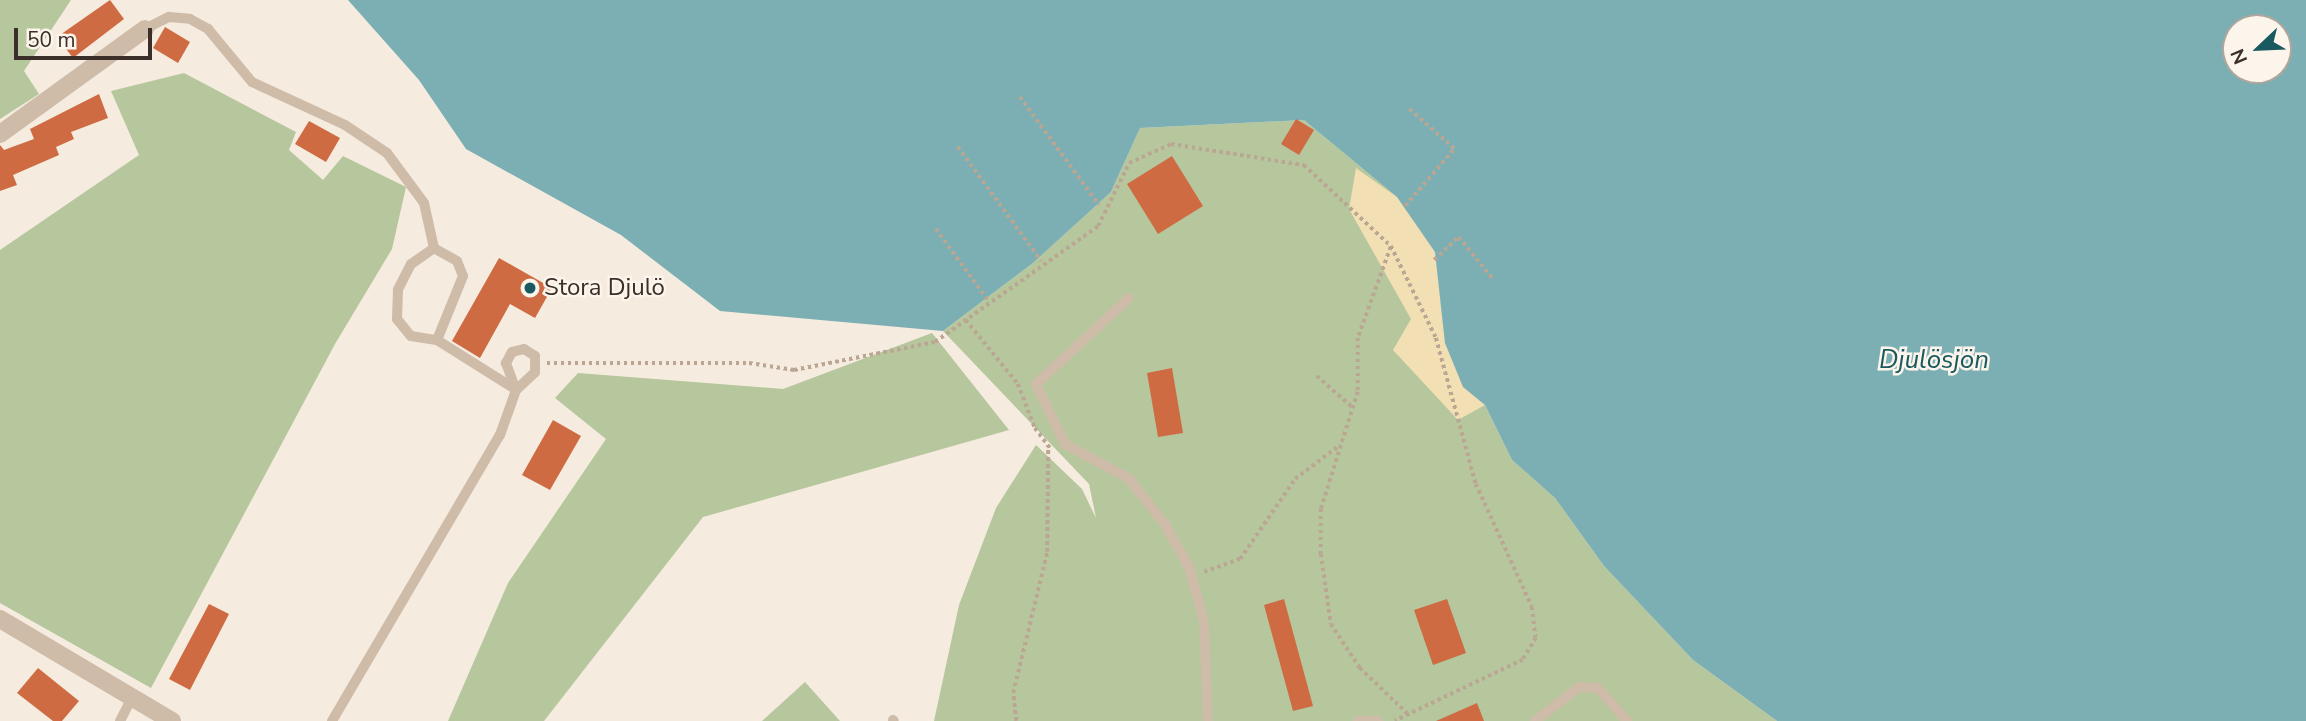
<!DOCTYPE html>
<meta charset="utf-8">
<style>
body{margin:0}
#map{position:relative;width:2306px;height:721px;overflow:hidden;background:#f5ebde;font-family:"Nunito Sans",sans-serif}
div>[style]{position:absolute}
.green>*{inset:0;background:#b6c69d}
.sand>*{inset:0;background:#f2dfb3}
.water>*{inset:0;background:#7bafb4}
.building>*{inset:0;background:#cf6b42}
.path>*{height:3.5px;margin-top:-1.75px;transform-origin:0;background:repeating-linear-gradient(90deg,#baa693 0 3.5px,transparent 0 7px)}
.lane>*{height:10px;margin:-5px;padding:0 5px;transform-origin:5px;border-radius:5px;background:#cebca9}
.street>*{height:18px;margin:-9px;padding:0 9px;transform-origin:9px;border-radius:9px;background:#cebca9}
.dots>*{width:19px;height:19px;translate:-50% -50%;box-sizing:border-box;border:4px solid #fcf5eb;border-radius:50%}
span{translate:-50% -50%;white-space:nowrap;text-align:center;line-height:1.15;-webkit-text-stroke:5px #fcf5eb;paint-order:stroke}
.poi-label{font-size:24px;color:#3b3029}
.left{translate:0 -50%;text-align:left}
.water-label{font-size:26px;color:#1b5960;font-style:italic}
.north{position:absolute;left:2222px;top:14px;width:70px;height:70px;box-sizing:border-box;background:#fcf5eb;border:2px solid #afa69d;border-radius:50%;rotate:247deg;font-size:19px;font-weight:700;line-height:28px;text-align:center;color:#3b3029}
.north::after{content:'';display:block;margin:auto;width:24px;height:32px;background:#1b5960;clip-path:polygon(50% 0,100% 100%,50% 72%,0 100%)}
.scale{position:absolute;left:14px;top:28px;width:138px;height:32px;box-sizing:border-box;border:4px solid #3b3029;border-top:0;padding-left:9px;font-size:21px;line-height:24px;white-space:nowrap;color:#3b3029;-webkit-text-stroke:5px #fcf5eb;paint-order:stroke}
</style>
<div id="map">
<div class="green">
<div style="clip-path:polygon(0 0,71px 0,24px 71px,39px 94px,0 119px)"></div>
<div style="clip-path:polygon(184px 73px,296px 132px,289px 150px,323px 180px,343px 156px,406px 187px,392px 249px,335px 344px,151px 688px,0 603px,0 250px,139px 155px,111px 91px)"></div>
<div style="clip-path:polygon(1304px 120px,1397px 197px,1435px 252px,1445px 343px,1463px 386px,1485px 405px,1512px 460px,1555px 498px,1604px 566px,1693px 660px,1777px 721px,934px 721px,959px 605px,996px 508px,1036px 445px,1082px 489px,1096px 518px,1089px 484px,943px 331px,1033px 263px,1111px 192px,1140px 128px)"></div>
<div style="clip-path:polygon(932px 333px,1009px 430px,703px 517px,544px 721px,448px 721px,508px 583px,606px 439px,555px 398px,578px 373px,783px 389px)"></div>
<div style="clip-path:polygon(805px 682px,840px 721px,762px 721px)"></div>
</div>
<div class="sand">
<div style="clip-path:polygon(1356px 168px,1397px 197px,1435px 252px,1445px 343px,1463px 386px,1485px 405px,1458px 420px,1393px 350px,1411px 319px,1349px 209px)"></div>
</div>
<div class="water">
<div style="clip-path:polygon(evenodd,348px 0,2306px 0,2306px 721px,1777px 721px,1693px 660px,1604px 566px,1555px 498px,1512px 460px,1485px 405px,1463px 387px,1445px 343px,1435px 252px,1397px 197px,1304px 120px,1140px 128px,1111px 192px,1033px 263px,943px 331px,720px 311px,621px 235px,466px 149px,419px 80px,348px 0,2236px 28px,2278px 28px,2278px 70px,2236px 70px,2236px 28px)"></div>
</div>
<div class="building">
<div style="clip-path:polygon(110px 0,124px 19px,73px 58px,57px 37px)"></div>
<div style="clip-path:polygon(165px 27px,190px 42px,178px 63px,153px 48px)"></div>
<div style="clip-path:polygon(99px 94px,108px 118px,71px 132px,74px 139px,56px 147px,59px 155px,13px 175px,17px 185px,0 191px,0 145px,4px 150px,34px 139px,30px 129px)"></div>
<div style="clip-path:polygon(1296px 119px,1314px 130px,1299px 155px,1281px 144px)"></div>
<div style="clip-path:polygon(309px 121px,340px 138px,326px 162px,295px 144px)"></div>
<div style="clip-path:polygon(1172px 156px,1203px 206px,1158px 234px,1127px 184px)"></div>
<div style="clip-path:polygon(499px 258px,552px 288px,535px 318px,510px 304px,480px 358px,452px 341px)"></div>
<div style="clip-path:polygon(1172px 368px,1183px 433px,1158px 437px,1147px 373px)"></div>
<div style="clip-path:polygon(553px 420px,581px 436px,550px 490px,522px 475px)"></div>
<div style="clip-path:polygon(1284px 599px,1313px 706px,1293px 711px,1264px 605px)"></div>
<div style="clip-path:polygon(1447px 599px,1466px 653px,1433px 665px,1414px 610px)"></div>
<div style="clip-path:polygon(209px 604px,229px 614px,190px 690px,169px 679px)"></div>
<div style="clip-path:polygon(38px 668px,79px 701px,62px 721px,53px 721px,17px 693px)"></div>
<div style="clip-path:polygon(1477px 703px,1484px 721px,1436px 721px)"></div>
</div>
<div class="path">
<div style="left:1020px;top:97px;width:134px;rotate:53.8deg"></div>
<div style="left:958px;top:147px;width:141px;rotate:53.9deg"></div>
<div style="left:1405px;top:206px;width:75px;rotate:-49.3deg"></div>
<div style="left:1454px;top:149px;width:60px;rotate:-138.4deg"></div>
<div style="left:936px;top:229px;width:87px;rotate:53.9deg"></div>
<div style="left:1391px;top:247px;width:97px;rotate:109.9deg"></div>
<div style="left:1358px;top:338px;width:54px;rotate:90deg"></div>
<div style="left:1358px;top:392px;width:123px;rotate:107.5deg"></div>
<div style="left:1321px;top:509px;width:45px;rotate:90deg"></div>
<div style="left:1321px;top:554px;width:71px;rotate:81.9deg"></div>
<div style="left:1331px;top:624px;width:53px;rotate:56.6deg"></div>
<div style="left:1360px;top:668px;width:66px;rotate:43.8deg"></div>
<div style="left:1434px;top:260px;width:34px;rotate:-43deg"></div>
<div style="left:1459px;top:237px;width:54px;rotate:51deg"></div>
<div style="left:966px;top:320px;width:82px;rotate:50.9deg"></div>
<div style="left:1018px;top:384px;width:47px;rotate:68.9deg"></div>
<div style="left:1035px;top:428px;width:25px;rotate:53deg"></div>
<div style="left:547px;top:363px;width:202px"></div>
<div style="left:749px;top:363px;width:46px;rotate:8.8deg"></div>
<div style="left:794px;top:370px;width:144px;rotate:-11.2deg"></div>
<div style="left:935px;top:342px;width:200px;rotate:-35.4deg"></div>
<div style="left:1098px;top:226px;width:70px;rotate:-63.8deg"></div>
<div style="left:1129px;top:163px;width:46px;rotate:-24.3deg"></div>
<div style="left:1171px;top:144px;width:135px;rotate:9deg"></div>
<div style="left:1304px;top:165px;width:119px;rotate:43deg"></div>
<div style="left:1391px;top:246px;width:102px;rotate:63.9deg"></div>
<div style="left:1436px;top:338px;width:151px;rotate:74.7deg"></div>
<div style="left:1476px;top:484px;width:135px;rotate:65.5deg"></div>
<div style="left:1532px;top:607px;width:31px;rotate:83deg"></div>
<div style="left:1536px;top:638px;width:26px;rotate:121deg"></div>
<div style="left:1523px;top:660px;width:142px;rotate:154.5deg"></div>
<div style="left:1317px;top:376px;width:47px;rotate:41.5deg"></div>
<div style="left:1204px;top:572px;width:38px;rotate:-20deg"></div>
<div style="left:1240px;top:559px;width:97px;rotate:-55.5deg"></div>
<div style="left:1295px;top:479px;width:56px;rotate:-37.1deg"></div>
<div style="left:1016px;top:721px;width:28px;rotate:-96deg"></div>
<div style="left:1013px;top:693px;width:145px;rotate:-76.4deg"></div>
<div style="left:1047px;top:552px;width:106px;rotate:-89.5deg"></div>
</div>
<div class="lane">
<div style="left:145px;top:29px;width:27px;rotate:-27deg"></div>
<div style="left:169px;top:17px;width:21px;rotate:5deg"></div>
<div style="left:190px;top:19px;width:21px;rotate:29deg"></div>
<div style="left:208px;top:29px;width:69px;rotate:50.3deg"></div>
<div style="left:252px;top:82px;width:102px;rotate:24.8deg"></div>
<div style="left:345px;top:125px;width:50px;rotate:33.7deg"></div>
<div style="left:387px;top:153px;width:62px;rotate:53.5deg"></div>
<div style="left:424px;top:203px;width:46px;rotate:77.5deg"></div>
<div style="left:1129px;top:298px;width:127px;rotate:137.2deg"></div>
<div style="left:1036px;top:384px;width:67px;rotate:64.2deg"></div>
<div style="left:1065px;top:444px;width:72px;rotate:28.4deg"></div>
<div style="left:1128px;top:478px;width:58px;rotate:51.3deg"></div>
<div style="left:1164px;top:523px;width:51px;rotate:60.4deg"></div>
<div style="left:1189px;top:567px;width:57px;rotate:74.7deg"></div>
<div style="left:1204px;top:622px;width:99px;rotate:87.7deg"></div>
<div style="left:437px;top:340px;width:69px;rotate:-67.9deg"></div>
<div style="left:463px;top:276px;width:16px;rotate:-112deg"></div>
<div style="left:457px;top:261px;width:26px;rotate:-151deg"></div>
<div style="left:434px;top:248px;width:28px;rotate:145deg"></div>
<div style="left:411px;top:264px;width:29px;rotate:117deg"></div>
<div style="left:398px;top:290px;width:29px;rotate:92deg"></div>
<div style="left:397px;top:319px;width:22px;rotate:51deg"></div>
<div style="left:411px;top:336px;width:26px;rotate:9deg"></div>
<div style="left:437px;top:340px;width:92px;rotate:32.1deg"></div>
<div style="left:893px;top:720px;width:1px;rotate:45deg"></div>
<div style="left:120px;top:721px;width:27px;rotate:-63deg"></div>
<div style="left:332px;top:721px;width:332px;rotate:-59.6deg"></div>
<div style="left:500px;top:435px;width:48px;rotate:-70.4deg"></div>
<div style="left:516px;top:390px;width:26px;rotate:-43deg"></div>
<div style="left:535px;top:372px;width:16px;rotate:-90deg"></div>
<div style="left:535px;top:356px;width:13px;rotate:-148deg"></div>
<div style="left:524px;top:349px;width:12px;rotate:166deg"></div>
<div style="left:512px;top:352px;width:13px;rotate:119deg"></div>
<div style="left:506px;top:363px;width:29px;rotate:70deg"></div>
<div style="left:1358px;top:721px;width:20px"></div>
<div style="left:1535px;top:721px;width:56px;rotate:-37.7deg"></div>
<div style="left:1579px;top:687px;width:19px;rotate:3deg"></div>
<div style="left:1598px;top:688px;width:44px;rotate:48.7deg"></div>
</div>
<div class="street">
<div style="left:0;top:134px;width:179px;rotate:-35.9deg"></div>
<div style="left:0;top:619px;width:200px;rotate:30.7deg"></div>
</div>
<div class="dots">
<div style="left:530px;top:288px;background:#1b5960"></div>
</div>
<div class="poi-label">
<span class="left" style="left:544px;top:288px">Stora Djulö</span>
</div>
<div class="water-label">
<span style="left:1934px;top:360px">Djulösjön</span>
</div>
<div class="north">N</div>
<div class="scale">50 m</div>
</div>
